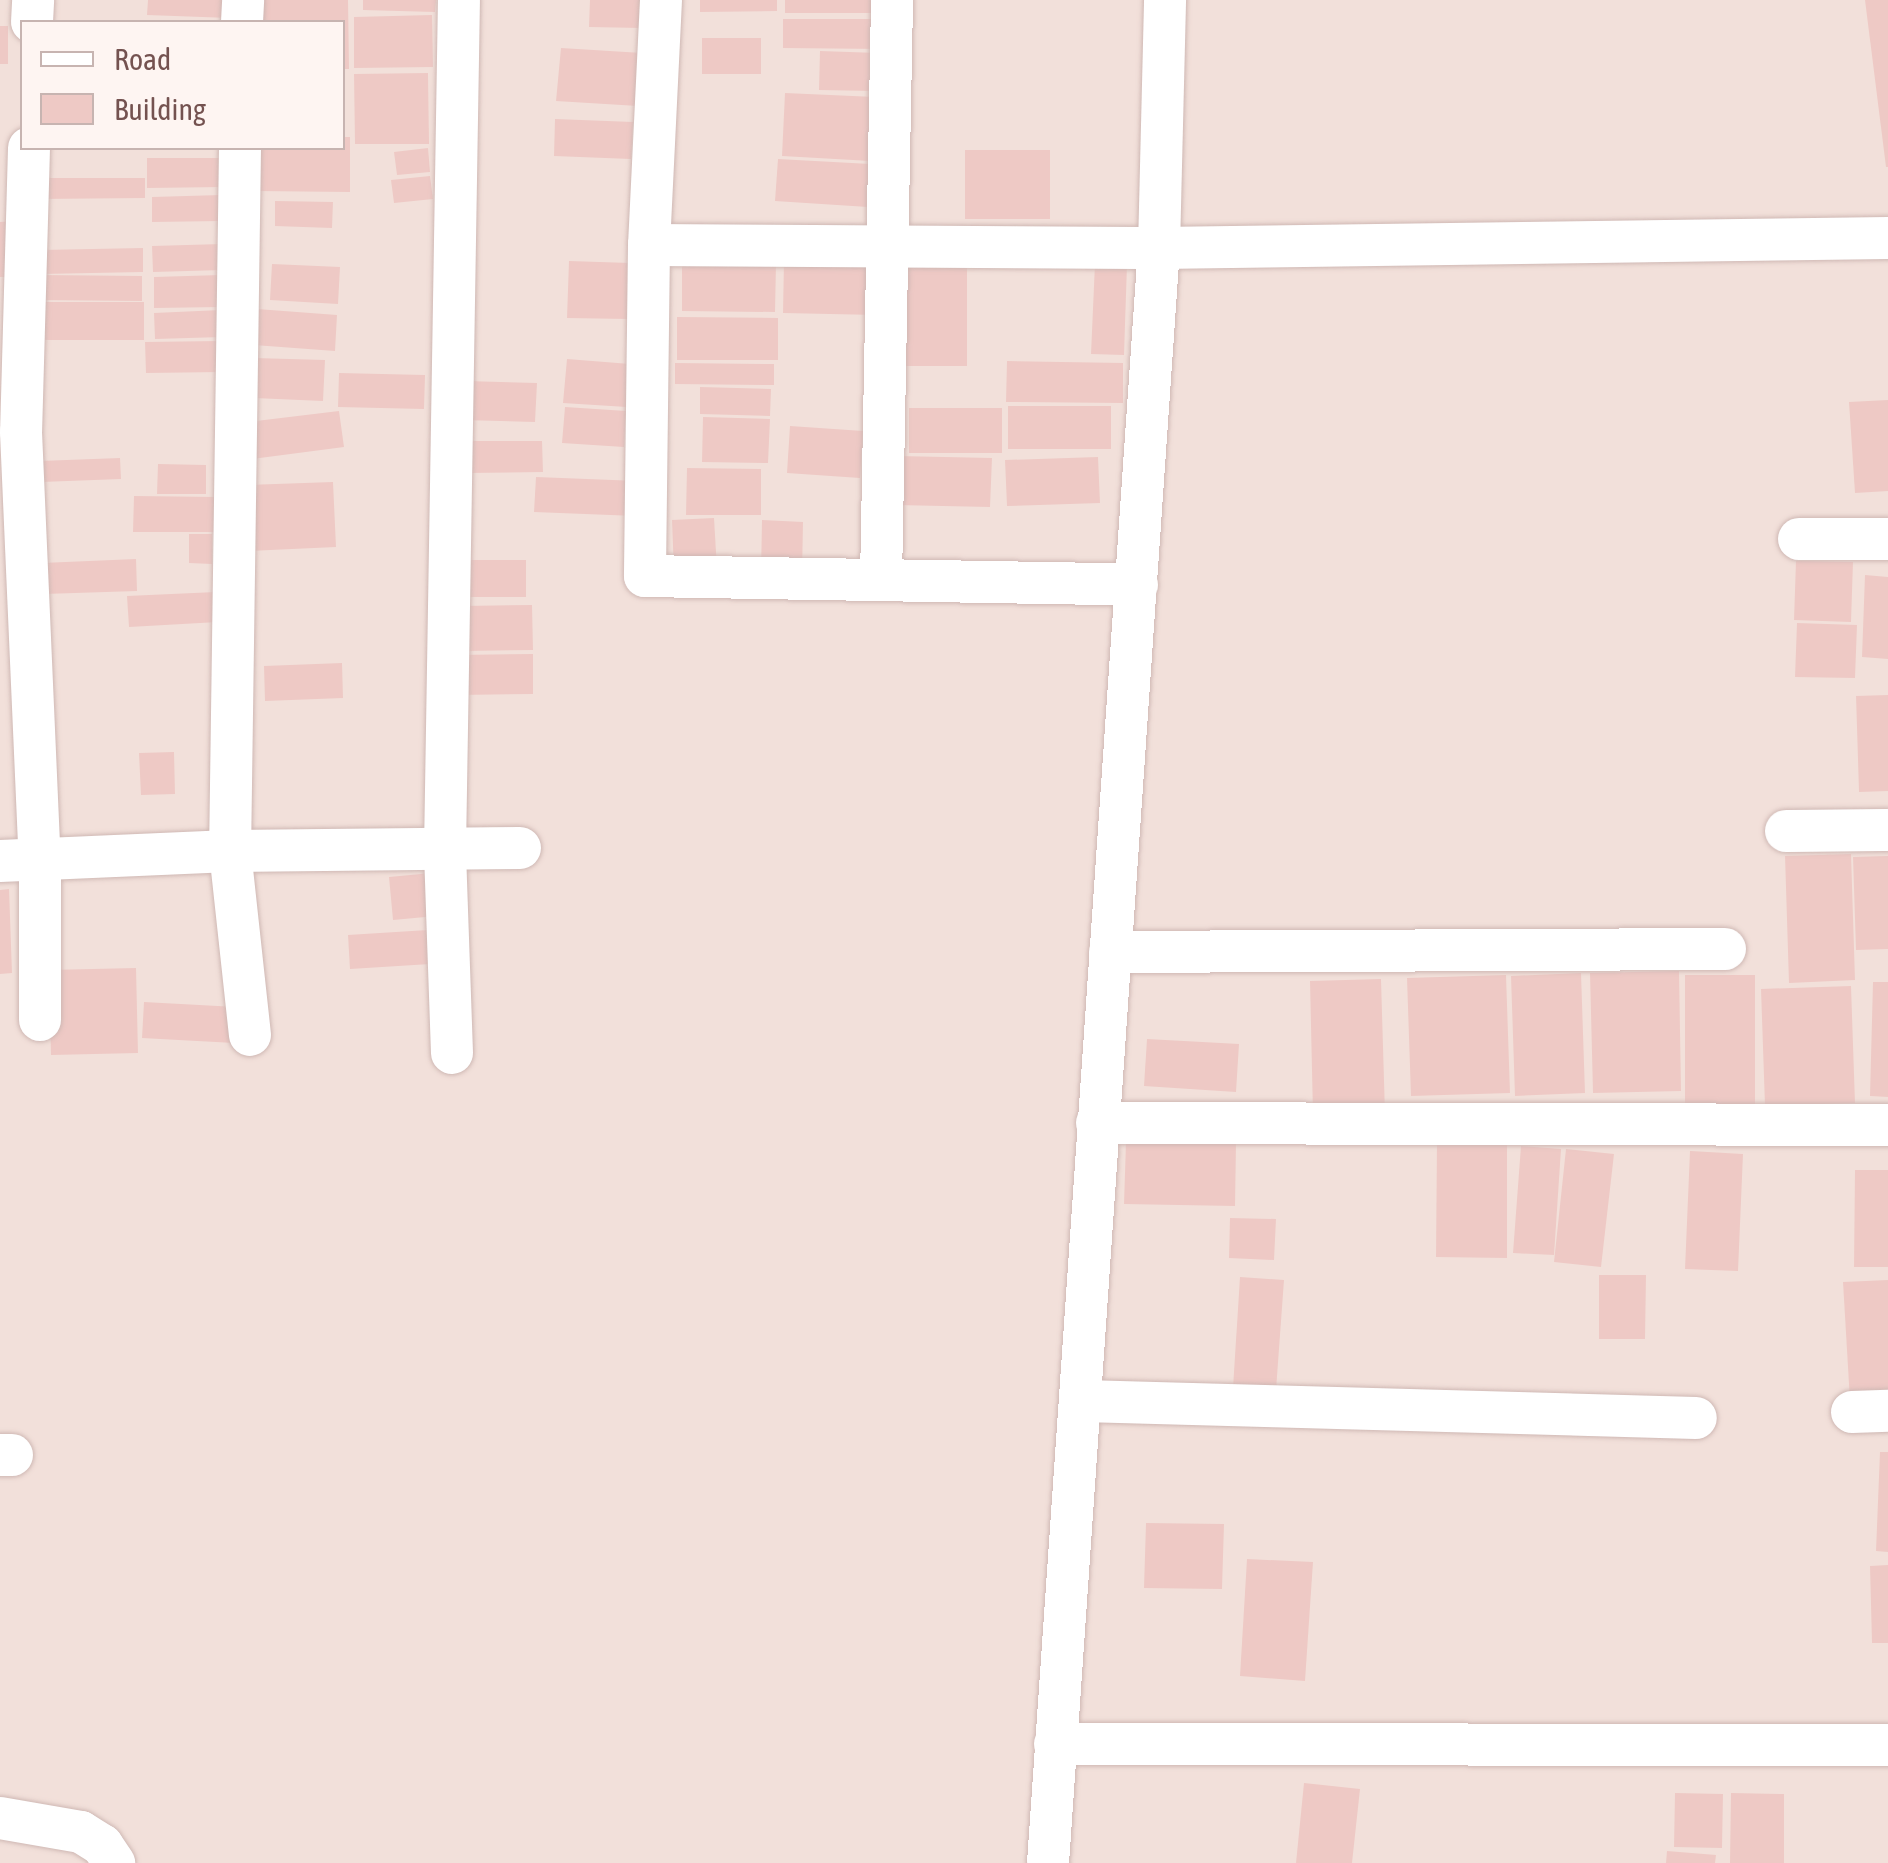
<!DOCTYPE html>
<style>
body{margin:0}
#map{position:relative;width:1888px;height:1863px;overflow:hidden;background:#fbf0ec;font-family:"Asap Condensed",sans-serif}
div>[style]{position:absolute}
.residential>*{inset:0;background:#f2e0da}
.building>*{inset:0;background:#eec9c5}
.roads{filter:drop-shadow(0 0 2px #cfb8b4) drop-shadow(0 0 2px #cfb8b4)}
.minor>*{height:42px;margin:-21px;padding:0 21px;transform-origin:21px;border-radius:21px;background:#fff}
span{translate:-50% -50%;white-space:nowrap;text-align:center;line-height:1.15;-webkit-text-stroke:10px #fef5f2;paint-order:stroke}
.legend{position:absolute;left:20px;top:20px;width:325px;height:130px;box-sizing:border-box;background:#fef5f2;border:2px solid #c7b4b1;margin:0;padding:12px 18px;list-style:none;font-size:30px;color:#745250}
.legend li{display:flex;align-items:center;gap:20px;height:50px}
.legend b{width:50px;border:2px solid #c7b4b1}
</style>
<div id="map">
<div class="residential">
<div style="clip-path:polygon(evenodd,0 0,1888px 0,1888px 1863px,0 1863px,0 0,22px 22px,342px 22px,342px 148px,22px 148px,22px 22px)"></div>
</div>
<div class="building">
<div style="clip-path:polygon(148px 0,231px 0,230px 18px,147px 15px)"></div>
<div style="clip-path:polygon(257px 0,348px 0,349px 69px,342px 69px,342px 22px,258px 22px)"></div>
<div style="clip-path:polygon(363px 0,436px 0,435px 12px,363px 10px)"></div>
<div style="clip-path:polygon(590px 0,643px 0,642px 28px,589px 27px)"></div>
<div style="clip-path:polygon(700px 0,777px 0,777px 11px,700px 12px)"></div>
<div style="clip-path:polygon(785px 0,884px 0,884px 13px,785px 13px)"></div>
<div style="clip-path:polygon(1865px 0,1888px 0,1888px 167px,1886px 167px)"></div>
<div style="clip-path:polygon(432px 15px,433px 67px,354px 68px,354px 17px)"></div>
<div style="clip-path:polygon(783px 19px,883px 19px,883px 49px,783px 48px)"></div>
<div style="clip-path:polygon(0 26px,8px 26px,8px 64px,0 64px)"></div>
<div style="clip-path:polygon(702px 38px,761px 38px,761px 74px,702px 74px)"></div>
<div style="clip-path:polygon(561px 48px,642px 53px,638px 106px,556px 101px)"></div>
<div style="clip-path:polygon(820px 51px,878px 53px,877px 91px,819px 90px)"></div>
<div style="clip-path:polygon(428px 73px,429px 144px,355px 144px,354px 74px)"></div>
<div style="clip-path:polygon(785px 93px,875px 97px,871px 161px,782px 156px)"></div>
<div style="clip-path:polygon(555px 119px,633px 122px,631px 159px,554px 156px)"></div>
<div style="clip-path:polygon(342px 137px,350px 137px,350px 192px,256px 191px,256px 148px,342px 148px)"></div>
<div style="clip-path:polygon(428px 148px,430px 172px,397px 175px,394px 152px)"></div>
<div style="clip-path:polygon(965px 150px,1050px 150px,1050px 219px,965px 219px)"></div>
<div style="clip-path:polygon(147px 158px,223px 158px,223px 187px,147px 188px)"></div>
<div style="clip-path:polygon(778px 159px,870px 164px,868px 207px,775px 201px)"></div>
<div style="clip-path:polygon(430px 176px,433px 199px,394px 203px,391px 180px)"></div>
<div style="clip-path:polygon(37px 178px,145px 178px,145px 198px,37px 199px)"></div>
<div style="clip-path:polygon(221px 195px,221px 221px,152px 222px,152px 197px)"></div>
<div style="clip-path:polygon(275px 201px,333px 202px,332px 228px,275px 226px)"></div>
<div style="clip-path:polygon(14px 221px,15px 277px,0 277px,0 222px)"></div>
<div style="clip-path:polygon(222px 244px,222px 270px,153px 272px,152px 246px)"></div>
<div style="clip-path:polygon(143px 248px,143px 272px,41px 274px,41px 250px)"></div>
<div style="clip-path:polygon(967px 257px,967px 366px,898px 366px,898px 258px)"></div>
<div style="clip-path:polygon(784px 260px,878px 262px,877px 315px,783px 313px)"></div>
<div style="clip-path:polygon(569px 261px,630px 263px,628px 319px,567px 318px)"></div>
<div style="clip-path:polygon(1095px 263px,1127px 265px,1124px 355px,1091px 354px)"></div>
<div style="clip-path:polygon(272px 264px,340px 267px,338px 304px,270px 300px)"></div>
<div style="clip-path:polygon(682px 264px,776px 264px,775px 312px,682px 311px)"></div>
<div style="clip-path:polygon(40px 275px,142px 276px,142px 301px,40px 300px)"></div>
<div style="clip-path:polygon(221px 275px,221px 307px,154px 308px,154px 277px)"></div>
<div style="clip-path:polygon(40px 302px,144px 302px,144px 340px,40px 340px)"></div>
<div style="clip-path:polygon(257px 309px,337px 315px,335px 351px,254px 345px)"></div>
<div style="clip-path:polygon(221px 310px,222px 337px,155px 339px,154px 313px)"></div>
<div style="clip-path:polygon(677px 317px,778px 318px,778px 360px,677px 360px)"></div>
<div style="clip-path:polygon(220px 341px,221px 372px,146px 373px,145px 342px)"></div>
<div style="clip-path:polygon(254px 358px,325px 360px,323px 401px,253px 398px)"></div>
<div style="clip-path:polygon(567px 359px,630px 364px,627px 407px,563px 403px)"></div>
<div style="clip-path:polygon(1007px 361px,1123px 363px,1123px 403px,1006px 402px)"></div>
<div style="clip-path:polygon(675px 363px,774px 364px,774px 385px,675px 384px)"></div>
<div style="clip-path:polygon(339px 373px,425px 375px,424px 409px,338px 407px)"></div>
<div style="clip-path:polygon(465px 381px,537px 383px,535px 422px,464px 420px)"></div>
<div style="clip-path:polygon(700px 387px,771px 389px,770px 416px,700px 414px)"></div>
<div style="clip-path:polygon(1888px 400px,1888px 491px,1855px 493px,1849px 402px)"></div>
<div style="clip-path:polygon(1008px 406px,1111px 406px,1111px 449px,1008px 449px)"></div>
<div style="clip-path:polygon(565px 407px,626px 411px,624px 447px,562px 443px)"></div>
<div style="clip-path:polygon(909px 408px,1002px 408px,1002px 453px,909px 453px)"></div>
<div style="clip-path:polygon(339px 411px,344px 447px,245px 460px,240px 423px)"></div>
<div style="clip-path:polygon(703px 417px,770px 419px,768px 463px,702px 462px)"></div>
<div style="clip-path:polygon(790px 426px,863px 431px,860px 478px,787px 473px)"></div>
<div style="clip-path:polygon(466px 441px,542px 441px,543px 472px,466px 473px)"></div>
<div style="clip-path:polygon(897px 456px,992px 458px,990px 507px,896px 505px)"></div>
<div style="clip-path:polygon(1098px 457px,1100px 503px,1007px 506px,1005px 460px)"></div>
<div style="clip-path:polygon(120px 458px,121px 479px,41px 482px,40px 461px)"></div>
<div style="clip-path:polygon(158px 464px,206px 465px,206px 494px,157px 494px)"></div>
<div style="clip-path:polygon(687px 468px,761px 469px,761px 515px,686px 515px)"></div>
<div style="clip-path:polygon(536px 477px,638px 481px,636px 516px,534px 512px)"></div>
<div style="clip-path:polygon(333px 482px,336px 547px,247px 551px,244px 485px)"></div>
<div style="clip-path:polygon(134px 496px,216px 497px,215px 532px,133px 532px)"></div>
<div style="clip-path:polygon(714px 518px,717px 569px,674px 572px,672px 520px)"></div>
<div style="clip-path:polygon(762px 520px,803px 522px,802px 575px,761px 573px)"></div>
<div style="clip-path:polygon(189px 534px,212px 534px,212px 564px,189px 563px)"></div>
<div style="clip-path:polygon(136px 559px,137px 591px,44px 594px,42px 563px)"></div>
<div style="clip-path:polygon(466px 560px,526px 560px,526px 597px,465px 597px)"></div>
<div style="clip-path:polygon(1796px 561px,1853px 562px,1851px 622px,1794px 620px)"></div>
<div style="clip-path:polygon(1865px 575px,1888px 577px,1888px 659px,1862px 657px)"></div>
<div style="clip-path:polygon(216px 592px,218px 622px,129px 627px,127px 596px)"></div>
<div style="clip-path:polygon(532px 605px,533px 650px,463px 651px,463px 606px)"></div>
<div style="clip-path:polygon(1797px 623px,1857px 625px,1855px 678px,1795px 677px)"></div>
<div style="clip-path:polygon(533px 654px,533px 694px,457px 695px,457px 655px)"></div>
<div style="clip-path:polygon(342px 663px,343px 698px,265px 701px,264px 666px)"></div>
<div style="clip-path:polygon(1888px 695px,1888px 791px,1859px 792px,1856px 696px)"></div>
<div style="clip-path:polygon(174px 752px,175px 794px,141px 795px,139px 753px)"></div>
<div style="clip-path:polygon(1851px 854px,1855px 980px,1789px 983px,1785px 856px)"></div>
<div style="clip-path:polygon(1888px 856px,1888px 949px,1856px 950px,1853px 857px)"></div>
<div style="clip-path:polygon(432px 873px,436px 916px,393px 920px,389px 877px)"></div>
<div style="clip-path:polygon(9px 889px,12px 973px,0 974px,0 890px)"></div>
<div style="clip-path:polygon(444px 929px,446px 963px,350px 969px,348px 935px)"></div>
<div style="clip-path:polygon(136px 968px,138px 1053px,51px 1055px,49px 970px)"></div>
<div style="clip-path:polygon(1679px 971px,1681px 1091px,1593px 1093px,1590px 973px)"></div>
<div style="clip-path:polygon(1581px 973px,1585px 1093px,1515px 1096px,1511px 976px)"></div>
<div style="clip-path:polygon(1506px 975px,1510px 1093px,1411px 1096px,1407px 978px)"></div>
<div style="clip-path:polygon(1685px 975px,1755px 975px,1755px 1106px,1685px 1106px)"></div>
<div style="clip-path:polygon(1381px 979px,1385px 1114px,1313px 1115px,1310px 981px)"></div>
<div style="clip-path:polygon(1873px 982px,1888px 982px,1888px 1097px,1870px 1096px)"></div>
<div style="clip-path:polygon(1851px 986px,1855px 1103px,1765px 1106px,1761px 989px)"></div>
<div style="clip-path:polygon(144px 1002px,236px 1007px,234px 1043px,142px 1038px)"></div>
<div style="clip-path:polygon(1147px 1039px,1239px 1044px,1236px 1092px,1144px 1086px)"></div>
<div style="clip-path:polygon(1437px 1141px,1507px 1142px,1507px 1258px,1436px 1257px)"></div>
<div style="clip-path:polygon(1126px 1142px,1236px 1144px,1235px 1206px,1124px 1204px)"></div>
<div style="clip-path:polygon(1521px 1146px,1561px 1149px,1554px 1255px,1513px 1253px)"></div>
<div style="clip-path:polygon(1566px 1149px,1614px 1154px,1601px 1267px,1554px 1262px)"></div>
<div style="clip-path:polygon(1690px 1151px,1743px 1154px,1738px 1271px,1685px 1269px)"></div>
<div style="clip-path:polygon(1855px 1170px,1888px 1170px,1888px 1267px,1854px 1267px)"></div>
<div style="clip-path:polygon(1230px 1218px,1276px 1219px,1274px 1260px,1229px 1258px)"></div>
<div style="clip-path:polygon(1599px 1275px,1646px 1275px,1645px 1339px,1599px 1339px)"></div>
<div style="clip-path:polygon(1240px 1277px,1284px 1280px,1276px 1390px,1233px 1388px)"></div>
<div style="clip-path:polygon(1888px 1280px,1888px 1399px,1850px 1401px,1843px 1282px)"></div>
<div style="clip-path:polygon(1880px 1452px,1888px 1452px,1888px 1552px,1876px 1551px)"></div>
<div style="clip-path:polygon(1146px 1523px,1224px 1524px,1222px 1589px,1144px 1588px)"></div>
<div style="clip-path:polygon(1247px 1559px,1313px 1562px,1305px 1681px,1240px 1676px)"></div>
<div style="clip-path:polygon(1888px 1565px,1888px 1643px,1872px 1643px,1870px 1566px)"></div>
<div style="clip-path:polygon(1304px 1783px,1360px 1789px,1352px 1863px,1296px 1863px)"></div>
<div style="clip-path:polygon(1675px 1793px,1723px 1794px,1722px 1848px,1674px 1847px)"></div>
<div style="clip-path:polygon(1731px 1793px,1784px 1794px,1784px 1863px,1730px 1863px)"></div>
<div style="clip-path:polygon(1667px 1851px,1716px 1855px,1715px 1863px,1666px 1863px)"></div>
</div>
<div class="roads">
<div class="minor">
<div style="left:661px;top:0;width:245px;rotate:92.8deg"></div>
<div style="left:649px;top:245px;width:331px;rotate:90.7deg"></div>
<div style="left:645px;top:576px;width:492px;rotate:1deg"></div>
<div style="left:32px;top:22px;width:22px;rotate:-87deg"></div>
<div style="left:242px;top:22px;width:22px;rotate:-87deg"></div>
<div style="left:29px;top:148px;width:284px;rotate:91.6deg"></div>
<div style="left:21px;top:432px;width:427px;rotate:87.5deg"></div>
<div style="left:40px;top:859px;width:161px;rotate:90deg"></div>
<div style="left:240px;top:148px;width:703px;rotate:90.81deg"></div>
<div style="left:230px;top:851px;width:185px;rotate:83.8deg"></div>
<div style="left:649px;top:245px;width:510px;rotate:0.34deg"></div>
<div style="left:1159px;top:248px;width:729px;rotate:-0.79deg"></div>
<div style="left:1799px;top:539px;width:89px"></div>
<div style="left:881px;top:580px;width:580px;rotate:-88.91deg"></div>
<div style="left:1786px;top:831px;width:102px;rotate:-0.6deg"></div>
<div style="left:0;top:861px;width:230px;rotate:-2.5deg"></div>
<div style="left:230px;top:851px;width:290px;rotate:-0.6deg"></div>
<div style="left:1110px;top:952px;width:615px;rotate:-0.28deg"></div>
<div style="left:452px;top:1053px;width:203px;rotate:-92deg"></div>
<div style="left:445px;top:850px;width:850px;rotate:-89.06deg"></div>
<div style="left:1097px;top:1123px;width:791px;rotate:0.14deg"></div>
<div style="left:1083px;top:1401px;width:613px;rotate:1.59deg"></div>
<div style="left:1852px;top:1412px;width:36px;rotate:-2deg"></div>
<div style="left:0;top:1455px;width:12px"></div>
<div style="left:1055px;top:1744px;width:833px;rotate:0.07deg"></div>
<div style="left:0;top:1818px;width:82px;rotate:9.8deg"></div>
<div style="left:81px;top:1832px;width:25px;rotate:32deg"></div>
<div style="left:102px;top:1845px;width:22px;rotate:56deg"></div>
<div style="left:1048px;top:1863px;width:1619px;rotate:-86.07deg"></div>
<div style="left:1159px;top:248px;width:248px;rotate:-88.6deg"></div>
</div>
</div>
<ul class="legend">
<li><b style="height:12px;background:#fff"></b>Road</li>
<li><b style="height:28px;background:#eec9c5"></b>Building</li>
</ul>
</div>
